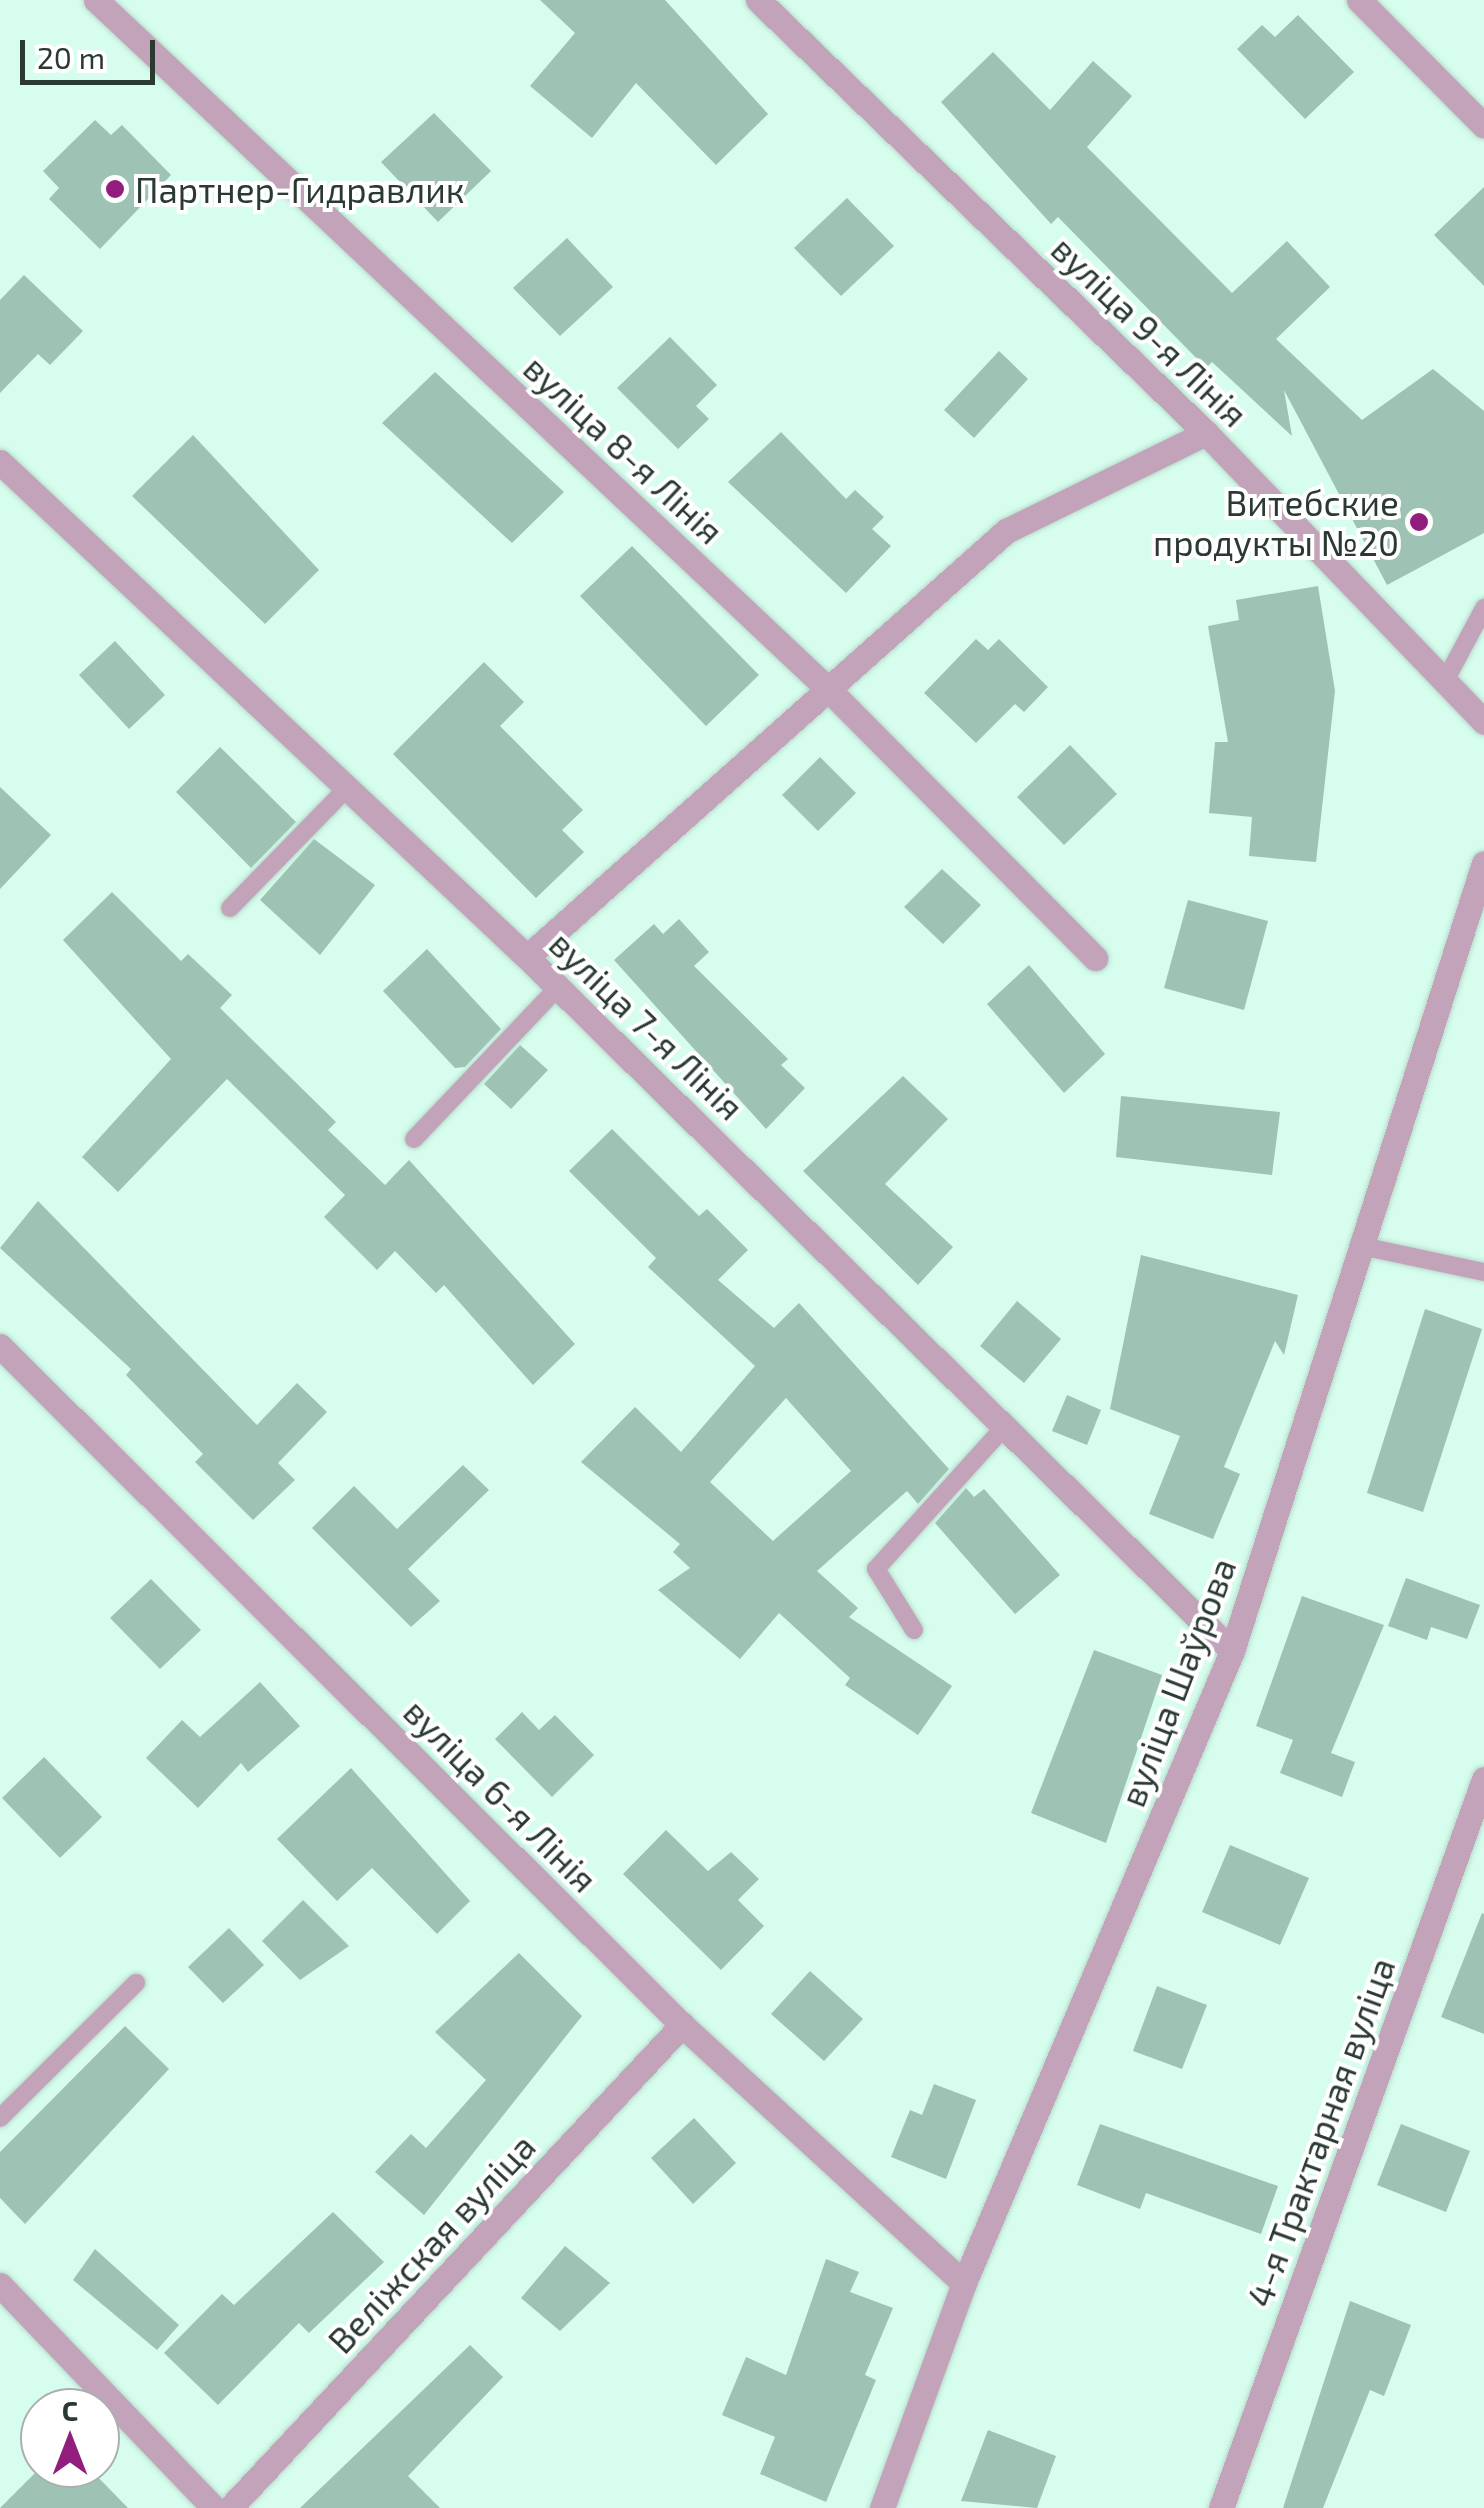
<!DOCTYPE html>
<meta charset="utf-8">
<style>
body{margin:0}
#map{position:relative;width:1484px;height:2508px;overflow:hidden;background:#d6fded;font-family:"Exo 2",sans-serif}
div>[style]{position:absolute}
.building>*{inset:0;background:#9ec3b4}
.roads{filter:drop-shadow(0 0 2px #b7dacc) drop-shadow(0 0 2px #b7dacc)}
.service>*{height:18px;margin:-9px;padding:0 9px;transform-origin:9px;border-radius:9px;background:#c2a3b9}
.minor>*{height:25px;margin:-12.5px;padding:0 12.5px;transform-origin:12.5px;border-radius:12.5px;background:#c2a3b9}
.dots>*{width:28px;height:28px;translate:-50% -50%;box-sizing:border-box;border:5px solid #fff;border-radius:50%}
span{translate:-50% -50%;white-space:nowrap;text-align:center;line-height:1.15;-webkit-text-stroke:8px #fff;paint-order:stroke}
.poi-label{font-size:35px;color:#2a3a33}
.left{translate:0 -50%;text-align:left}
.right{translate:-100% -50%;text-align:right}
.street-label{font-size:35px;color:#2a3a33}
.north{position:absolute;left:20px;top:2388px;width:100px;height:100px;box-sizing:border-box;background:#fff;border:2px solid #aab0ad;border-radius:50%;rotate:0deg;font-size:28px;font-weight:700;line-height:40px;text-align:center;color:#2a3a33}
.north::after{content:'';display:block;margin:auto;width:35px;height:45px;background:#911e7d;clip-path:polygon(50% 0,100% 100%,50% 72%,0 100%)}
.scale{position:absolute;left:20px;top:40px;width:135px;height:45px;box-sizing:border-box;border:5px solid #2a3a33;border-top:0;padding-left:12px;font-size:30px;line-height:35px;white-space:nowrap;color:#2a3a33;-webkit-text-stroke:8px #fff;paint-order:stroke}
</style>
<div id="map">
<div class="building">
<div style="clip-path:polygon(540px 0,665px 0,768px 114px,716px 165px,636px 83px,592px 138px,530px 86px,575px 33px)"></div>
<div style="clip-path:polygon(1298px 15px,1354px 72px,1305px 119px,1237px 49px,1262px 25px,1275px 37px)"></div>
<div style="clip-path:polygon(993px 52px,1050px 110px,1093px 61px,1132px 96px,1087px 147px,1232px 293px,1287px 241px,1330px 287px,1276px 339px,1362px 420px,1433px 369px,1484px 411px,1484px 533px,1387px 585px,1284px 390px,1292px 436px,1212px 362px,1206px 368px,1058px 217px,1051px 224px,941px 102px)"></div>
<div style="clip-path:polygon(434px 113px,491px 171px,438px 222px,381px 162px)"></div>
<div style="clip-path:polygon(95px 120px,111px 135px,122px 125px,171px 175px,100px 249px,49px 199px,59px 188px,43px 171px)"></div>
<div style="clip-path:polygon(1484px 187px,1484px 286px,1434px 235px)"></div>
<div style="clip-path:polygon(847px 198px,894px 246px,841px 296px,794px 248px)"></div>
<div style="clip-path:polygon(567px 238px,613px 287px,560px 336px,513px 288px)"></div>
<div style="clip-path:polygon(24px 275px,83px 331px,50px 365px,38px 354px,0 393px,0 300px)"></div>
<div style="clip-path:polygon(670px 337px,717px 385px,696px 406px,709px 419px,678px 449px,617px 388px)"></div>
<div style="clip-path:polygon(999px 351px,1028px 379px,974px 438px,944px 410px)"></div>
<div style="clip-path:polygon(435px 372px,564px 492px,512px 543px,382px 423px)"></div>
<div style="clip-path:polygon(781px 432px,846px 499px,855px 490px,884px 517px,872px 529px,891px 546px,846px 593px,728px 482px)"></div>
<div style="clip-path:polygon(193px 435px,319px 570px,265px 624px,132px 496px)"></div>
<div style="clip-path:polygon(632px 546px,759px 675px,706px 726px,580px 596px)"></div>
<div style="clip-path:polygon(1318px 586px,1335px 691px,1316px 862px,1249px 856px,1252px 817px,1209px 813px,1215px 742px,1228px 742px,1208px 626px,1239px 620px,1236px 600px)"></div>
<div style="clip-path:polygon(976px 639px,988px 650px,999px 639px,1048px 687px,1024px 712px,1015px 704px,976px 743px,924px 693px)"></div>
<div style="clip-path:polygon(115px 641px,165px 695px,129px 729px,79px 675px)"></div>
<div style="clip-path:polygon(484px 662px,524px 702px,500px 726px,583px 810px,562px 830px,584px 852px,536px 898px,393px 754px)"></div>
<div style="clip-path:polygon(1070px 745px,1117px 794px,1064px 845px,1017px 797px)"></div>
<div style="clip-path:polygon(220px 747px,296px 822px,251px 868px,176px 792px)"></div>
<div style="clip-path:polygon(820px 757px,856px 793px,818px 831px,782px 795px)"></div>
<div style="clip-path:polygon(0 787px,51px 835px,0 889px)"></div>
<div style="clip-path:polygon(314px 839px,375px 885px,320px 955px,260px 900px)"></div>
<div style="clip-path:polygon(942px 869px,981px 905px,943px 944px,904px 907px)"></div>
<div style="clip-path:polygon(112px 892px,181px 961px,188px 954px,232px 995px,220px 1008px,336px 1122px,328px 1130px,385px 1185px,409px 1160px,575px 1344px,533px 1385px,444px 1285px,436px 1293px,395px 1251px,377px 1270px,324px 1217px,345px 1195px,227px 1079px,118px 1192px,82px 1157px,171px 1059px,63px 940px)"></div>
<div style="clip-path:polygon(1188px 900px,1268px 921px,1244px 1010px,1164px 988px)"></div>
<div style="clip-path:polygon(679px 919px,709px 952px,694px 966px,788px 1059px,781px 1065px,805px 1088px,766px 1129px,614px 960px,654px 924px,663px 934px)"></div>
<div style="clip-path:polygon(427px 949px,501px 1029px,465px 1067px,455px 1068px,383px 991px)"></div>
<div style="clip-path:polygon(1029px 965px,1105px 1054px,1064px 1093px,987px 1004px)"></div>
<div style="clip-path:polygon(520px 1045px,548px 1070px,511px 1109px,484px 1084px)"></div>
<div style="clip-path:polygon(903px 1076px,948px 1119px,885px 1184px,953px 1247px,918px 1285px,803px 1171px)"></div>
<div style="clip-path:polygon(1121px 1096px,1280px 1112px,1272px 1175px,1116px 1157px)"></div>
<div style="clip-path:polygon(evenodd,612px 1129px,699px 1216px,707px 1209px,748px 1250px,718px 1280px,774px 1328px,799px 1303px,949px 1469px,918px 1504px,907px 1491px,817px 1571px,858px 1608px,849px 1617px,952px 1686px,918px 1735px,845px 1685px,850px 1678px,779px 1613px,740px 1659px,658px 1590px,690px 1568px,673px 1552px,680px 1544px,581px 1462px,635px 1407px,681px 1452px,755px 1366px,648px 1267px,656px 1258px,569px 1171px,612px 1129px,786px 1398px,851px 1471px,773px 1541px,710px 1482px,786px 1398px)"></div>
<div style="clip-path:polygon(38px 1201px,257px 1425px,297px 1383px,327px 1412px,278px 1463px,295px 1480px,253px 1520px,195px 1462px,203px 1454px,126px 1375px,131px 1369px,0 1248px)"></div>
<div style="clip-path:polygon(1141px 1255px,1298px 1295px,1284px 1355px,1275px 1341px,1224px 1467px,1240px 1474px,1213px 1539px,1149px 1514px,1180px 1436px,1110px 1409px)"></div>
<div style="clip-path:polygon(1017px 1301px,1061px 1339px,1024px 1383px,980px 1346px)"></div>
<div style="clip-path:polygon(1425px 1309px,1482px 1329px,1423px 1512px,1367px 1493px)"></div>
<div style="clip-path:polygon(1067px 1395px,1101px 1410px,1087px 1445px,1052px 1431px)"></div>
<div style="clip-path:polygon(463px 1465px,489px 1490px,408px 1569px,440px 1601px,411px 1627px,312px 1528px,354px 1486px,397px 1529px)"></div>
<div style="clip-path:polygon(966px 1488px,974px 1497px,984px 1489px,1060px 1575px,1015px 1614px,935px 1523px)"></div>
<div style="clip-path:polygon(1406px 1578px,1480px 1605px,1467px 1639px,1431px 1627px,1427px 1640px,1388px 1626px)"></div>
<div style="clip-path:polygon(151px 1579px,201px 1630px,160px 1669px,110px 1618px)"></div>
<div style="clip-path:polygon(1302px 1596px,1384px 1625px,1331px 1753px,1355px 1762px,1342px 1797px,1280px 1773px,1293px 1740px,1256px 1726px)"></div>
<div style="clip-path:polygon(1094px 1650px,1162px 1675px,1106px 1843px,1031px 1813px)"></div>
<div style="clip-path:polygon(260px 1682px,300px 1726px,248px 1772px,241px 1763px,198px 1808px,146px 1758px,182px 1720px,200px 1737px)"></div>
<div style="clip-path:polygon(522px 1712px,539px 1730px,555px 1715px,594px 1755px,552px 1797px,495px 1739px)"></div>
<div style="clip-path:polygon(44px 1757px,102px 1817px,60px 1858px,2px 1798px)"></div>
<div style="clip-path:polygon(351px 1768px,470px 1901px,437px 1934px,372px 1868px,337px 1901px,277px 1839px)"></div>
<div style="clip-path:polygon(666px 1830px,708px 1871px,731px 1852px,759px 1879px,738px 1900px,764px 1926px,721px 1970px,623px 1874px)"></div>
<div style="clip-path:polygon(1230px 1845px,1309px 1878px,1280px 1945px,1202px 1912px)"></div>
<div style="clip-path:polygon(303px 1900px,349px 1946px,300px 1980px,262px 1941px)"></div>
<div style="clip-path:polygon(1482px 1913px,1484px 1914px,1484px 2034px,1441px 2017px)"></div>
<div style="clip-path:polygon(229px 1928px,264px 1965px,223px 2003px,188px 1967px)"></div>
<div style="clip-path:polygon(519px 1953px,582px 2016px,424px 2215px,375px 2172px,411px 2134px,426px 2148px,486px 2080px,435px 2032px)"></div>
<div style="clip-path:polygon(810px 1971px,863px 2019px,824px 2061px,771px 2014px)"></div>
<div style="clip-path:polygon(1157px 1986px,1207px 2005px,1182px 2069px,1133px 2051px)"></div>
<div style="clip-path:polygon(125px 2026px,169px 2069px,25px 2224px,0 2198px,0 2152px)"></div>
<div style="clip-path:polygon(934px 2084px,976px 2100px,946px 2179px,891px 2157px,910px 2110px,922px 2115px)"></div>
<div style="clip-path:polygon(694px 2118px,736px 2163px,693px 2204px,651px 2158px)"></div>
<div style="clip-path:polygon(1100px 2124px,1278px 2186px,1261px 2234px,1146px 2193px,1140px 2209px,1077px 2185px)"></div>
<div style="clip-path:polygon(1401px 2124px,1470px 2151px,1446px 2212px,1377px 2185px)"></div>
<div style="clip-path:polygon(333px 2212px,384px 2262px,309px 2333px,299px 2323px,218px 2405px,164px 2353px,222px 2294px,234px 2305px)"></div>
<div style="clip-path:polygon(565px 2246px,610px 2283px,560px 2331px,521px 2298px)"></div>
<div style="clip-path:polygon(95px 2249px,179px 2325px,157px 2350px,73px 2280px)"></div>
<div style="clip-path:polygon(826px 2259px,859px 2272px,850px 2292px,893px 2308px,865px 2375px,876px 2380px,826px 2502px,760px 2474px,775px 2437px,722px 2415px,746px 2357px,786px 2375px)"></div>
<div style="clip-path:polygon(1350px 2301px,1411px 2325px,1384px 2396px,1370px 2390px,1323px 2508px,1283px 2508px)"></div>
<div style="clip-path:polygon(470px 2345px,503px 2377px,408px 2476px,440px 2508px,300px 2508px)"></div>
<div style="clip-path:polygon(988px 2430px,1056px 2456px,1037px 2508px,961px 2501px)"></div>
<div style="clip-path:polygon(40px 2468px,89px 2468px,128px 2508px,0 2508px)"></div>
</div>
<div class="roads">
<div class="service">
<div style="left:1446px;top:679px;width:81px;rotate:-61.8deg"></div>
<div style="left:230px;top:908px;width:168px;rotate:-45.7deg"></div>
<div style="left:414px;top:1139px;width:209px;rotate:-46.5deg"></div>
<div style="left:1366px;top:1247px;width:121px;rotate:12deg"></div>
<div style="left:914px;top:1630px;width:72px;rotate:-121.9deg"></div>
<div style="left:876px;top:1569px;width:194px;rotate:-47.9deg"></div>
<div style="left:0;top:2118px;width:192px;rotate:-44.8deg"></div>
</div>
<div class="minor">
<div style="left:96px;top:0;width:1007px;rotate:43.27deg"></div>
<div style="left:829px;top:690px;width:378px;rotate:45.2deg"></div>
<div style="left:758px;top:0;width:623px;rotate:44.02deg"></div>
<div style="left:1206px;top:433px;width:401px;rotate:46.1deg"></div>
<div style="left:1359px;top:0;width:177px;rotate:45.2deg"></div>
<div style="left:0;top:462px;width:723px;rotate:43.21deg"></div>
<div style="left:527px;top:957px;width:989px;rotate:44.55deg"></div>
<div style="left:527px;top:957px;width:641px;rotate:-41.65deg"></div>
<div style="left:1006px;top:531px;width:223px;rotate:-26.1deg"></div>
<div style="left:0;top:1346px;width:962px;rotate:44.87deg"></div>
<div style="left:682px;top:2025px;width:382px;rotate:42.5deg"></div>
<div style="left:0;top:2285px;width:309px;rotate:46.2deg"></div>
<div style="left:230px;top:2508px;width:662px;rotate:-46.9deg"></div>
<div style="left:882px;top:2508px;width:239px;rotate:-70deg"></div>
<div style="left:964px;top:2283px;width:686px;rotate:-67.02deg"></div>
<div style="left:1232px;top:1651px;width:827px;rotate:-72.27deg"></div>
<div style="left:1221px;top:2508px;width:775px;rotate:-70.16deg"></div>
</div>
</div>
<div class="dots">
<div style="left:115px;top:189px;background:#911e7d"></div>
<div style="left:1419px;top:522px;background:#911e7d"></div>
</div>
<div class="poi-label">
<span class="left" style="left:135px;top:189px">Партнер-Гидравлик</span>
<span class="right" style="left:1399px;top:522px">Витебские<br>продукты №20</span>
</div>
<div class="street-label">
<span style="left:1150px;top:331px;rotate:44deg">вуліца 9-я Лінія</span>
<span style="left:624px;top:449px;rotate:43deg">вуліца 8-я Лінія</span>
<span style="left:647px;top:1025px;rotate:44deg">вуліца 7-я Лінія</span>
<span style="left:1177px;top:1682px;rotate:-69deg">вуліца Шаўрова</span>
<span style="left:501px;top:1795px;rotate:45deg">вуліца 6-я Лінія</span>
<span style="left:1320px;top:2132px;rotate:-70deg">4-я Трактарная вуліца</span>
<span style="left:431px;top:2243px;rotate:-47deg">Веліжская вуліца</span>
</div>
<div class="north">С</div>
<div class="scale">20 m</div>
</div>
